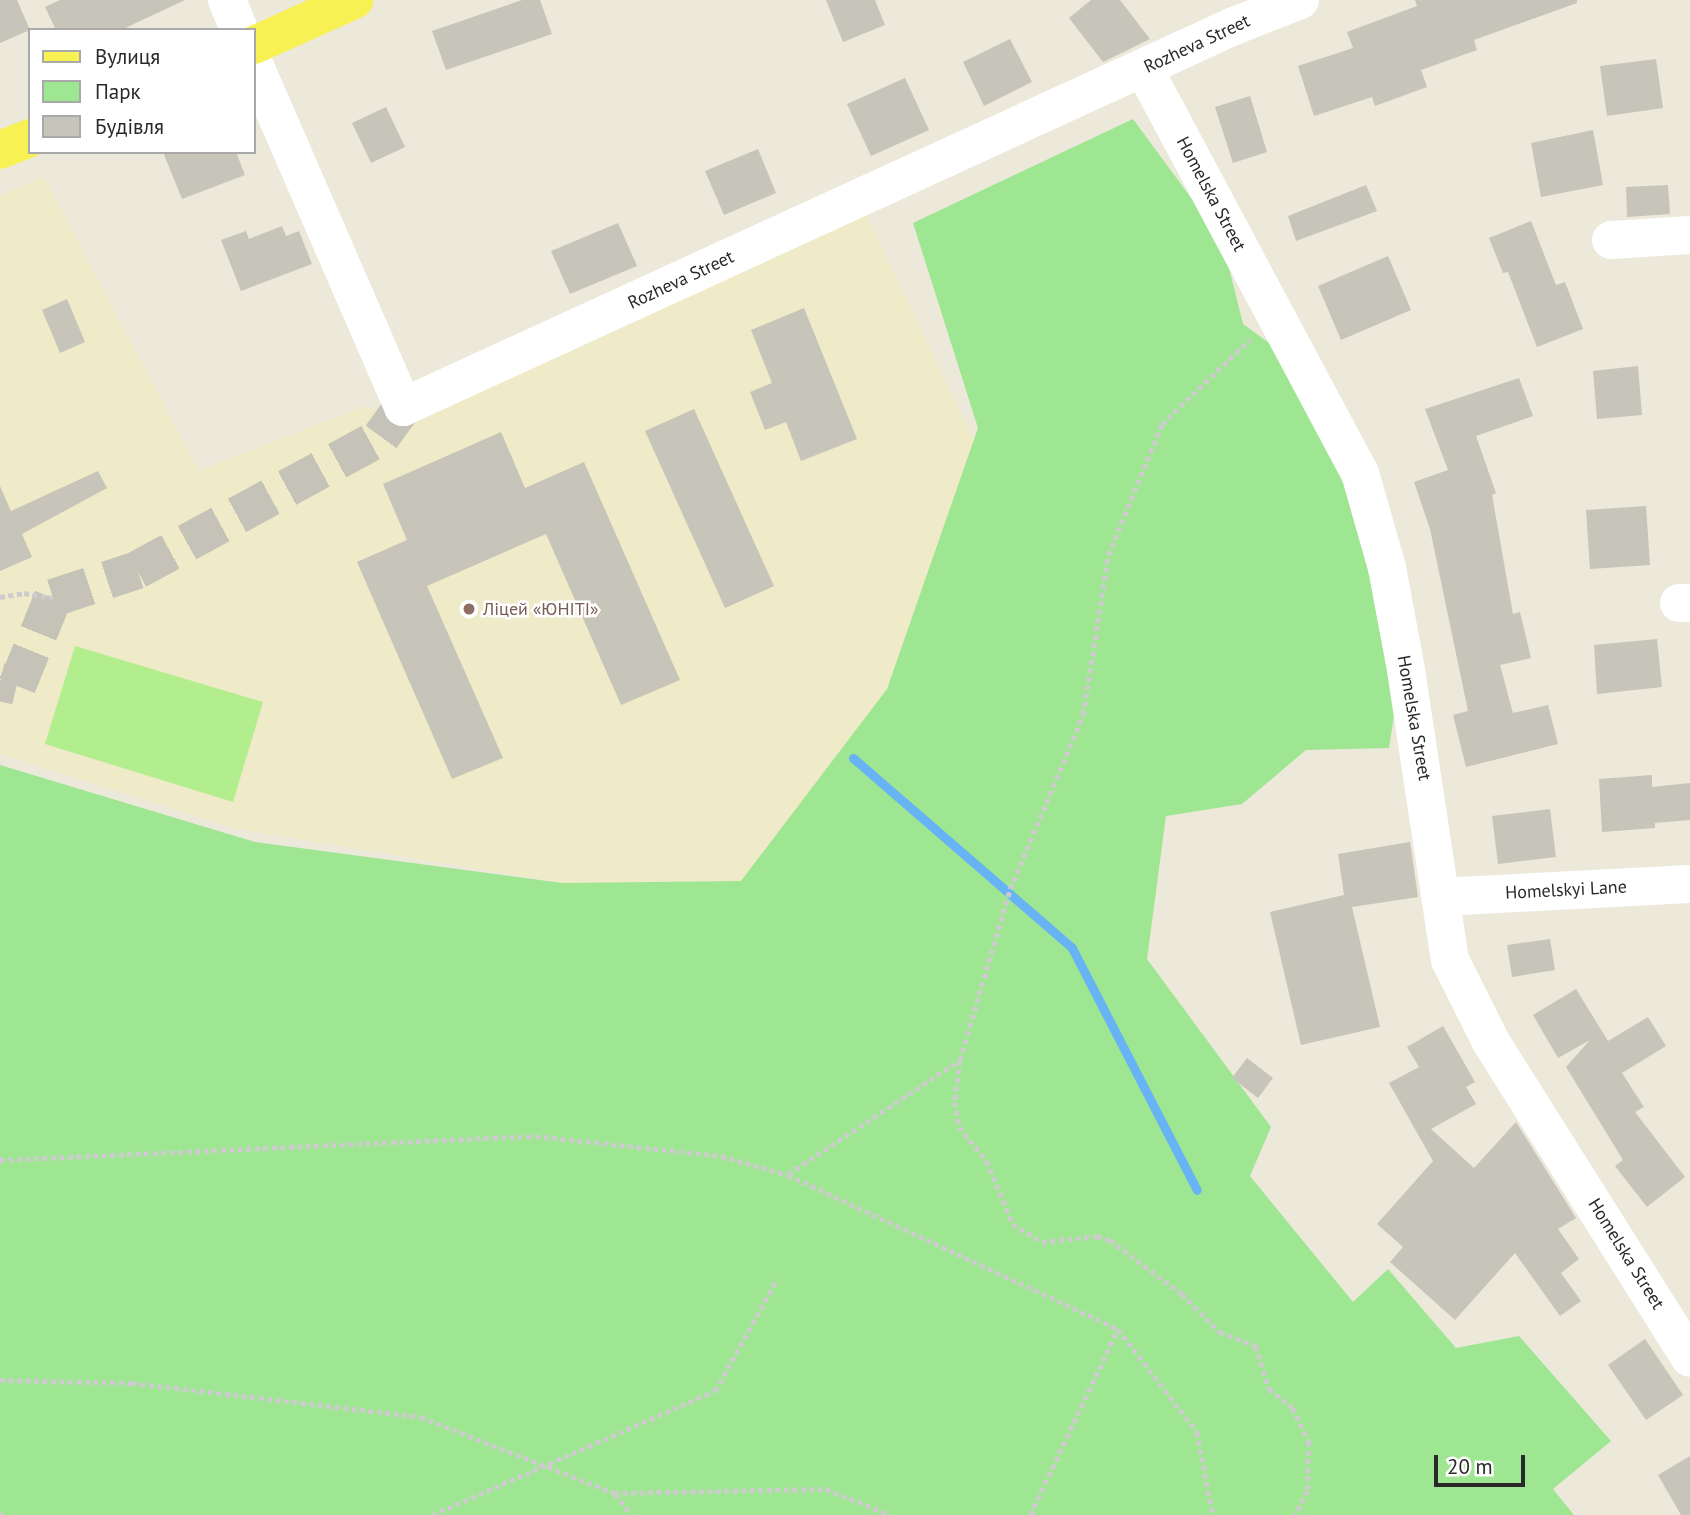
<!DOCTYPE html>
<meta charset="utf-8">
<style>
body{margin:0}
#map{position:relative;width:1690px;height:1515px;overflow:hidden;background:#ece8da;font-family:"PT Sans",sans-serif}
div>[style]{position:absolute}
.education>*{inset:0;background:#efeac8}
.green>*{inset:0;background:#9fe693}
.pitch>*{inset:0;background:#b2ee8e}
.stream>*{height:9px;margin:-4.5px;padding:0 4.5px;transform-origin:4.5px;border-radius:4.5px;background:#67b3f4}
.building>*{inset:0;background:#c7c4ba}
.minor-tunnel>*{height:38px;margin-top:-19px;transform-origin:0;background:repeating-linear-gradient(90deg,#c5c2b7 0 38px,transparent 0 57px)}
.path>*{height:4.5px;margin-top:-2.25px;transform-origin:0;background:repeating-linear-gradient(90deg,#ccc 0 5px,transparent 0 8.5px)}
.minor>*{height:38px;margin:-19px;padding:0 19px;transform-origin:19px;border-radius:19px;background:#fff}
.major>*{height:38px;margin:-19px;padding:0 19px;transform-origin:19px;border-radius:19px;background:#f7f154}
.dots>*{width:19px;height:19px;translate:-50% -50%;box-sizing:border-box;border:4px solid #fff;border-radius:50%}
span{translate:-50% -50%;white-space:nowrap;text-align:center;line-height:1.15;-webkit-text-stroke:5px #fff;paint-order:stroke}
.street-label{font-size:18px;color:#292929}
.education-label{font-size:18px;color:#785e54}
.left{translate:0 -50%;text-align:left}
.legend{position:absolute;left:28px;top:28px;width:228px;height:126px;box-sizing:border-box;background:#fff;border:2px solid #a9a9a9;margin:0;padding:9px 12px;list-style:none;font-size:21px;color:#292929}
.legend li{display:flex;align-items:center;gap:14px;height:35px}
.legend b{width:35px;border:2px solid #a9a9a9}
.scale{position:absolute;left:1434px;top:1455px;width:91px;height:32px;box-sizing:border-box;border:4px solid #292929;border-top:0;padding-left:9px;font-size:21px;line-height:24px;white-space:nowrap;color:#292929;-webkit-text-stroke:5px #fff;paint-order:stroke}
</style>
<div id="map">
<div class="education">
<div style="clip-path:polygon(44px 177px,199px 471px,364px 406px,397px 416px,864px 210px,997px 488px,880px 730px,741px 881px,562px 883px,237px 829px,0 754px,0 195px)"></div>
</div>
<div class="green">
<div style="clip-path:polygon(1133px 119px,1222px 240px,1243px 324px,1294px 361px,1351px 478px,1399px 684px,1389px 748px,1306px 750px,1242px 804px,1166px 816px,1147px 959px,1271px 1127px,1250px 1176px,1353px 1302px,1388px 1269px,1456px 1348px,1519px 1336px,1611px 1441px,1553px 1489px,1574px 1515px,0 1515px,0 765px,255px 842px,562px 883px,741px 881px,887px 689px,978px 428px,913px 223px)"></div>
</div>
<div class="pitch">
<div style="clip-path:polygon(75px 646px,263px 702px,233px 802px,45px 744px)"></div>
</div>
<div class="stream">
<div style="left:853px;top:758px;width:290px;rotate:40.9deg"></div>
<div style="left:1072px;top:948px;width:272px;rotate:62.7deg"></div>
</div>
<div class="building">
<div style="clip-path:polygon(0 0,17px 0,30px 30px,0 43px)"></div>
<div style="clip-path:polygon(60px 0,185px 0,121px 30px,56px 30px,45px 7px)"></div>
<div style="clip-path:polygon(522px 0,540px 0,552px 34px,446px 70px,432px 31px)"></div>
<div style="clip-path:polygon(826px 0,875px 0,885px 25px,843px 42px)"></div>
<div style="clip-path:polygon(1091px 0,1120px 0,1150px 39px,1103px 62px,1069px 18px)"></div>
<div style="clip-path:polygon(1415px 0,1577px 0,1577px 3px,1474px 40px,1477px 50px,1421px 70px,1427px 87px,1375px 106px,1372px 97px,1314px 116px,1298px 66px,1353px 48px,1347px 32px,1417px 6px)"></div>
<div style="clip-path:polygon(1010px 39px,1032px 82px,984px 106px,963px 62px)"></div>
<div style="clip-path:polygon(1656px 59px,1663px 108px,1607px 116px,1600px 66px)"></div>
<div style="clip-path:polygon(905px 78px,929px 130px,871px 156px,847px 104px)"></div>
<div style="clip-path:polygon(1250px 96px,1267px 152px,1233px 163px,1215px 107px)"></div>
<div style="clip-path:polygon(386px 107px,405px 147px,371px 163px,352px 123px)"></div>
<div style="clip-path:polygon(1593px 130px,1603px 185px,1541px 197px,1531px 143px)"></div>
<div style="clip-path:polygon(758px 149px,776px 193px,724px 215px,705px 171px)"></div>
<div style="clip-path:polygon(163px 152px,236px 152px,245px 175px,182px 199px)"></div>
<div style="clip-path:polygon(1366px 185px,1377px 211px,1296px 241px,1288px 216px)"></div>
<div style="clip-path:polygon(1668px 185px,1670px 214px,1627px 217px,1626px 187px)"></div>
<div style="clip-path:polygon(1531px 221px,1556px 285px,1565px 282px,1583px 329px,1537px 347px,1508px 272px,1503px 273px,1489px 238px)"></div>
<div style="clip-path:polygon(618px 223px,637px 266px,570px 294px,551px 251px)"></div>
<div style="clip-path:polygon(282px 226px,286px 236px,299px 231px,312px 264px,241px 291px,221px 240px,246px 231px,249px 239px)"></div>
<div style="clip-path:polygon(1388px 256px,1411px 310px,1341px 340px,1318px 286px)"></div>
<div style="clip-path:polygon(67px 299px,85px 342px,60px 353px,42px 310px)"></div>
<div style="clip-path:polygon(804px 308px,857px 439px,801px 461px,786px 422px,765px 430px,750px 392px,772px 383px,751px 330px)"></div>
<div style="clip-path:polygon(1638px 366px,1642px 415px,1597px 419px,1593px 371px)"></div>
<div style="clip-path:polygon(1519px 378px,1533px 416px,1476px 436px,1496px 493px,1492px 495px,1513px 614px,1520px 612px,1531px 658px,1500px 665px,1513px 713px,1548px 705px,1558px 744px,1466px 767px,1453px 715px,1468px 711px,1430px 529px,1414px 482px,1448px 470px,1425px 409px)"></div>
<div style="clip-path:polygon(694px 409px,774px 586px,725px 608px,645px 431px)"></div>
<div style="clip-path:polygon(501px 432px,525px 488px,584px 462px,680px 680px,621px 705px,546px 534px,427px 586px,503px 758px,452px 779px,357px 562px,407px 540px,383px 484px)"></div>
<div style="clip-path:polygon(98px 471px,107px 488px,22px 534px,32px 557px,0 571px,0 486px,11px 511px)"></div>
<div style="clip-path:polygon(1646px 506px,1650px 565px,1590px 569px,1586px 510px)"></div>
<div style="clip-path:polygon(1657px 639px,1662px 687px,1597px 694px,1594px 645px)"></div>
<div style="clip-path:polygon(1652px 775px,1652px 787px,1690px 783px,1690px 820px,1655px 823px,1655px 828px,1602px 832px,1599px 779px)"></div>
<div style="clip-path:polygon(1550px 809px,1556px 857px,1498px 864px,1492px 816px)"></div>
<div style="clip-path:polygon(1410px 842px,1418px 897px,1352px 907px,1380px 1027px,1301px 1045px,1270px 912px,1344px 895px,1338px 854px)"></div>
<div style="clip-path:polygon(1550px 939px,1555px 970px,1512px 977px,1507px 945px)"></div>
<div style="clip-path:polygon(1576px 989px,1608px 1041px,1648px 1017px,1666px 1046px,1622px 1073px,1644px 1107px,1635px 1112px,1685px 1177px,1647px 1207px,1615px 1166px,1623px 1160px,1566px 1067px,1590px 1040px,1558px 1058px,1533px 1015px)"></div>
<div style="clip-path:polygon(1443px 1026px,1475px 1082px,1466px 1087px,1476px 1104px,1431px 1129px,1474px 1168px,1516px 1122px,1576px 1218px,1558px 1229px,1579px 1259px,1561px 1273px,1581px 1301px,1560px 1316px,1515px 1253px,1455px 1320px,1390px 1262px,1403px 1247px,1377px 1224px,1433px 1161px,1389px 1083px,1419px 1067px,1407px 1047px)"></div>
<div style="clip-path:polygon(1247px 1058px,1273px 1078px,1258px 1098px,1232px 1078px)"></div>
<div style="clip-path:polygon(1645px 1339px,1683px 1395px,1646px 1420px,1608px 1365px)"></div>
<div style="clip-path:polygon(1690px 1456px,1690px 1515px,1681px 1515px,1658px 1475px)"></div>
</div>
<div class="minor-tunnel">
<div style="left:0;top:682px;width:17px;rotate:13deg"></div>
<div style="left:17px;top:686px;width:95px;rotate:-67.8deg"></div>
<div style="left:53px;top:598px;width:89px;rotate:-18.4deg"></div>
<div style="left:137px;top:570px;width:278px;rotate:-28.6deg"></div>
<div style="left:381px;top:437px;width:37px;rotate:-54deg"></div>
</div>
<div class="path">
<div style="left:0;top:597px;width:24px;rotate:-9deg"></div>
<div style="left:24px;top:593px;width:29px;rotate:10deg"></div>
<div style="left:960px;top:1061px;width:41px;rotate:97deg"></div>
<div style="left:955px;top:1102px;width:25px;rotate:81deg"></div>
<div style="left:959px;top:1127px;width:44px;rotate:50.5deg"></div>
<div style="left:987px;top:1161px;width:68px;rotate:67.6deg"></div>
<div style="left:1013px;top:1224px;width:34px;rotate:32deg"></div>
<div style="left:1042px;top:1242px;width:55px;rotate:-6.2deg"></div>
<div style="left:1097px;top:1236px;width:14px;rotate:17deg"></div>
<div style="left:1110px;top:1240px;width:90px;rotate:36.9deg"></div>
<div style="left:1182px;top:1294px;width:54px;rotate:45deg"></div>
<div style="left:1220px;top:1332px;width:39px;rotate:21deg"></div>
<div style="left:1256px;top:1346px;width:45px;rotate:73.2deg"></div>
<div style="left:1269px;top:1389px;width:31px;rotate:38deg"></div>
<div style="left:1293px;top:1408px;width:38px;rotate:65deg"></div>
<div style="left:1309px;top:1442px;width:49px;rotate:91.2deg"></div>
<div style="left:1308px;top:1491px;width:27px;rotate:118deg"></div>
<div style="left:0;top:1160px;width:536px;rotate:-2.57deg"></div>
<div style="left:535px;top:1136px;width:187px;rotate:6.1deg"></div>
<div style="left:721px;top:1156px;width:70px;rotate:15.8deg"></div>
<div style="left:788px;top:1175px;width:364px;rotate:25deg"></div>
<div style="left:1118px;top:1329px;width:130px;rotate:52.5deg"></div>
<div style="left:1197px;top:1432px;width:85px;rotate:79.1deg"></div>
<div style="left:788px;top:1174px;width:206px;rotate:-33.5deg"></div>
<div style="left:960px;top:1060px;width:178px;rotate:-73.7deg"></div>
<div style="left:1010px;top:889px;width:189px;rotate:-67.2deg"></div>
<div style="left:1083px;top:715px;width:162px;rotate:-81.1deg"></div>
<div style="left:1108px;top:555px;width:142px;rotate:-67.6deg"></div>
<div style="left:1162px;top:424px;width:122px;rotate:-44deg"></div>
<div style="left:0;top:1380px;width:132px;rotate:1.3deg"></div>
<div style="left:132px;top:1383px;width:291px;rotate:6.7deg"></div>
<div style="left:421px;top:1417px;width:207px;rotate:21.5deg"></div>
<div style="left:614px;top:1493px;width:212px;rotate:-1.1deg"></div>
<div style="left:826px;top:1489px;width:69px;rotate:22.1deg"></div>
<div style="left:615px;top:1494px;width:27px;rotate:51deg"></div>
<div style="left:0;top:1513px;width:3px;rotate:45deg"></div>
<div style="left:432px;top:1515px;width:309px;rotate:-23.7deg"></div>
<div style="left:715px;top:1391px;width:128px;rotate:-61deg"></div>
<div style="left:1030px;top:1515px;width:206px;rotate:-64.7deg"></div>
</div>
<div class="minor">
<div style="left:227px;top:0;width:32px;rotate:68deg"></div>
<div style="left:254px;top:64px;width:374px;rotate:66.5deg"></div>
<div style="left:403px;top:407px;width:914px;rotate:-24.63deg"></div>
<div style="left:1234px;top:26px;width:71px;rotate:-21.5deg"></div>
<div style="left:1144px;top:69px;width:458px;rotate:61.9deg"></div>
<div style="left:1360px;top:473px;width:99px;rotate:74.1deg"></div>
<div style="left:1387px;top:568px;width:104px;rotate:79.4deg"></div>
<div style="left:1406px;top:670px;width:293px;rotate:81.4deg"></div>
<div style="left:1450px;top:960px;width:92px;rotate:63.4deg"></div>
<div style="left:1491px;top:1042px;width:373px;rotate:57.8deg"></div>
<div style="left:1611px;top:240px;width:79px;rotate:-3.6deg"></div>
<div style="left:1679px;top:603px;width:11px"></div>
<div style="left:1441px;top:897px;width:249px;rotate:-3deg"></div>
</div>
<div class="major">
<div style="left:254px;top:45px;width:110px;rotate:-24.2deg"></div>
<div style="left:0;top:150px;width:32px;rotate:-22deg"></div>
</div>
<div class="dots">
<div style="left:469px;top:609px;background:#8d6e63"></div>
</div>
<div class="street-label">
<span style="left:1197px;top:44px;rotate:-25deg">Rozheva Street</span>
<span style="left:1211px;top:194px;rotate:62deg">Homelska Street</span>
<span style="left:681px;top:280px;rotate:-25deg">Rozheva Street</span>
<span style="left:1414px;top:718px;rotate:80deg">Homelska Street</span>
<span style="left:1566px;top:890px;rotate:-3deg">Homelskyi Lane</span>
<span style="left:1626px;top:1254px;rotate:58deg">Homelska Street</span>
</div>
<div class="education-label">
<span class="left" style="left:483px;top:609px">Ліцей «ЮНІТІ»</span>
</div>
<ul class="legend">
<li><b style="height:9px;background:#f7f154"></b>Вулиця</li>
<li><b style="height:19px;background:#9fe693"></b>Парк</li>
<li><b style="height:19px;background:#c7c4ba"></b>Будівля</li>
</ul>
<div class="scale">20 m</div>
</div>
